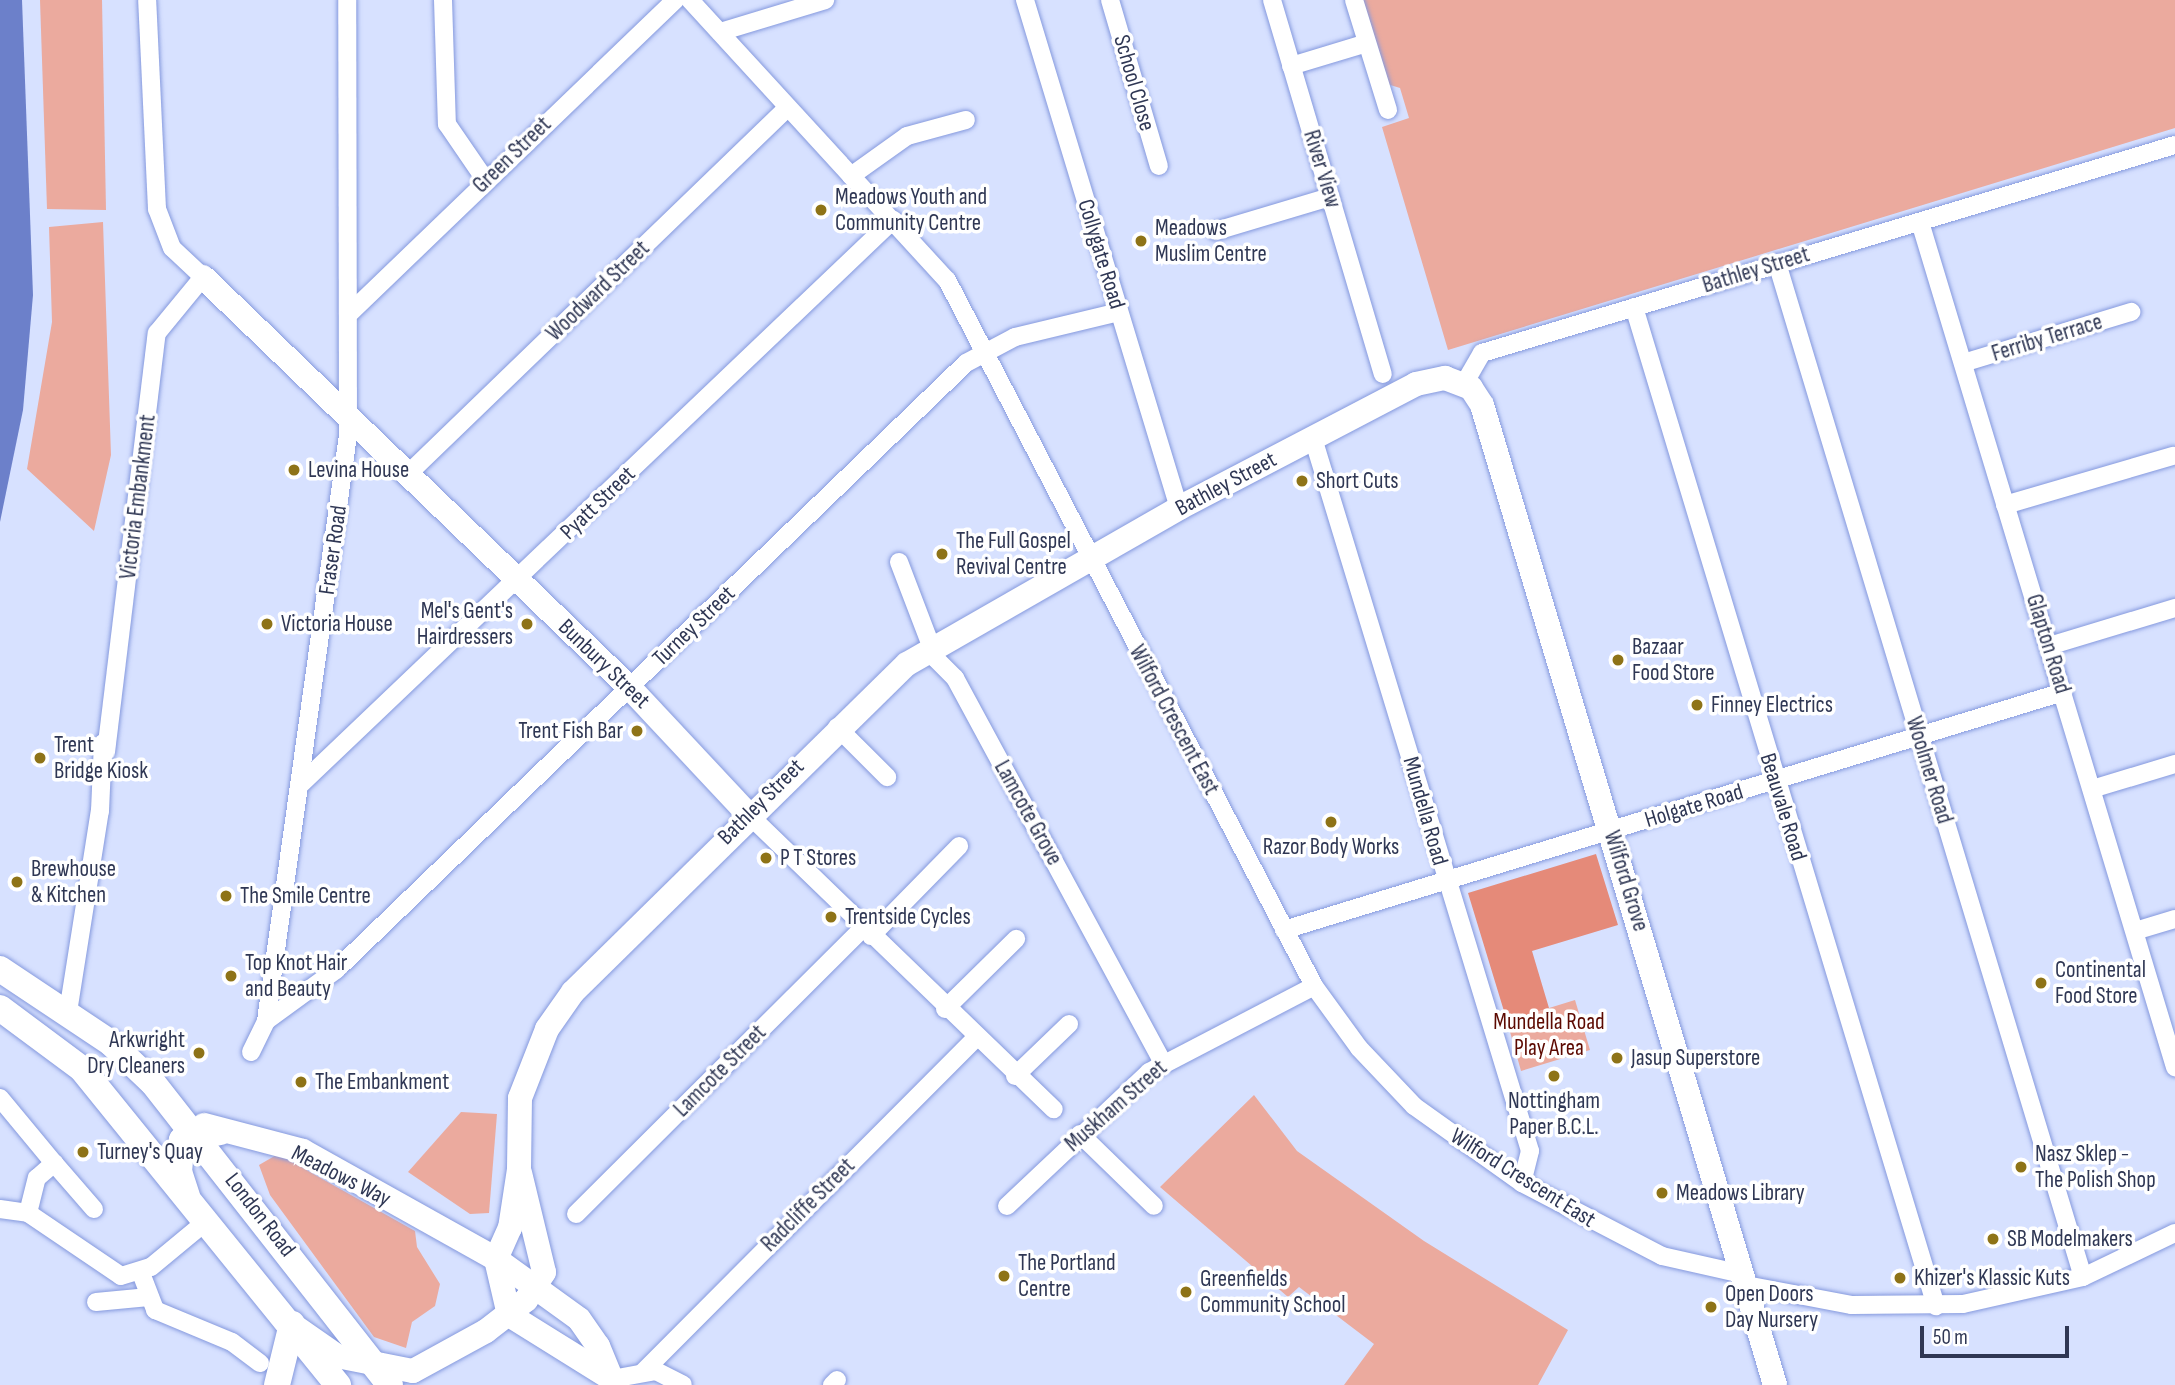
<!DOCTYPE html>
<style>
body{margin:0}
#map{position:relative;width:2175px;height:1385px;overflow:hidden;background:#d7e1ff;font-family:"Sofia Sans Condensed",sans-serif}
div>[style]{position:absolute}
.green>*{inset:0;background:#ebaa9e}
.forest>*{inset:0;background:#e58a79}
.water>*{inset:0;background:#6c80ca}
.roads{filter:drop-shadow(0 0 2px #8599de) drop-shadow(0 0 2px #8599de)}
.street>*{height:18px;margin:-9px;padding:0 9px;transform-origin:9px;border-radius:9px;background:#fff}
.secondary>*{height:24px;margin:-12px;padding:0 12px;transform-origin:12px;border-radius:12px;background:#fff}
.primary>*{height:26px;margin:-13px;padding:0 13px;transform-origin:13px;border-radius:13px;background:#fff}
.dots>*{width:19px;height:19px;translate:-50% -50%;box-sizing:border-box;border:4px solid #fff;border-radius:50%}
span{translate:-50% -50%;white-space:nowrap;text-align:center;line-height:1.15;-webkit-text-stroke:7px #fff;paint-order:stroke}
.street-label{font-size:23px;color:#2f3754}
.poi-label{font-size:23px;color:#2f3754}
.left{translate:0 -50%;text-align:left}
.right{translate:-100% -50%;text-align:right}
.park-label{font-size:23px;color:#5c0901}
.scale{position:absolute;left:1920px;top:1326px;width:149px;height:32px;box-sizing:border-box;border:4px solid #2f3754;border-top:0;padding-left:9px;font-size:21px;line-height:24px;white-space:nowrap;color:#2f3754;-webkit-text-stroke:5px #fff;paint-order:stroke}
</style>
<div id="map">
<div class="green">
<div style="clip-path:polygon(40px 0,102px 0,106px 210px,47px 209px)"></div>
<div style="clip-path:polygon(1362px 0,2175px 0,2175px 128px,1448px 350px,1382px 127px,1409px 118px,1400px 88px,1387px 84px)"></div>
<div style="clip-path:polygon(103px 222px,111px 455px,94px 531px,27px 469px,52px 322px,49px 227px)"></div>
<div style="clip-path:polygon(1575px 1000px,1590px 1050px,1521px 1071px,1507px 1021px)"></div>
<div style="clip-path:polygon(1254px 1095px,1297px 1151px,1424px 1241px,1568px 1330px,1538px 1385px,1344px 1385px,1374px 1344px,1299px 1287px,1288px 1297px,1160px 1187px)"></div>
<div style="clip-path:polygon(461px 1112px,497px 1114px,489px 1213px,470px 1214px,408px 1172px)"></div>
<div style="clip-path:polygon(278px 1154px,415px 1231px,417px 1247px,440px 1284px,435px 1306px,412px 1322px,406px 1348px,374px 1337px,270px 1195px,259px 1165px)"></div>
</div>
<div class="forest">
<div style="clip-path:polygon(1596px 854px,1618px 925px,1532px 951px,1549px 1008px,1507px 1021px,1468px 893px)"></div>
</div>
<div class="water">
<div style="clip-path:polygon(0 0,22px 0,33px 295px,23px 410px,0 522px)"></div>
</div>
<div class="roads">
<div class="street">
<div style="left:443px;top:0;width:124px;rotate:88.2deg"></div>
<div style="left:447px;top:124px;width:69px;rotate:55.6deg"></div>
<div style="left:690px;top:0;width:380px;rotate:47.5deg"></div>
<div style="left:947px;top:280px;width:796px;rotate:62.53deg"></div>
<div style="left:1314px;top:986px;width:77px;rotate:54deg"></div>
<div style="left:1359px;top:1048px;width:80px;rotate:46.5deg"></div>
<div style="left:1414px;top:1106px;width:133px;rotate:35.5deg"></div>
<div style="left:1522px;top:1183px;width:158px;rotate:27.5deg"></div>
<div style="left:1662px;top:1256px;width:82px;rotate:12.7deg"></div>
<div style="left:1025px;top:0;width:531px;rotate:73.14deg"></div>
<div style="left:1110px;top:0;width:173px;rotate:73.6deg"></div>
<div style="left:1272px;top:0;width:390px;rotate:73.5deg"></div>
<div style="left:1354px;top:0;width:115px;rotate:72.8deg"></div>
<div style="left:720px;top:32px;width:110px;rotate:-16.9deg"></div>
<div style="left:1291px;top:66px;width:79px;rotate:-16.8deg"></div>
<div style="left:851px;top:176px;width:69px;rotate:-35.5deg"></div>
<div style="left:907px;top:136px;width:61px;rotate:-15.2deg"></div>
<div style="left:1920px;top:222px;width:883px;rotate:73.21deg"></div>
<div style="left:1216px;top:231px;width:119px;rotate:-16.6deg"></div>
<div style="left:1777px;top:263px;width:1059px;rotate:73.21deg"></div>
<div style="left:1634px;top:307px;width:1044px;rotate:73.18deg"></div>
<div style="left:351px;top:312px;width:450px;rotate:-43.9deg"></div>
<div style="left:1963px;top:363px;width:176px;rotate:-16.9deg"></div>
<div style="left:1464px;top:384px;width:36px;rotate:-60deg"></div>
<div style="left:1482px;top:353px;width:724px;rotate:-16.71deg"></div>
<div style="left:1313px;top:438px;width:745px;rotate:73.07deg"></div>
<div style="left:1530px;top:1151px;width:33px;rotate:104deg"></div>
<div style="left:408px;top:474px;width:527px;rotate:-44deg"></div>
<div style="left:2005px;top:505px;width:175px;rotate:-16.3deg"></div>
<div style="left:899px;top:562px;width:104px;rotate:69.1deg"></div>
<div style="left:936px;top:659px;width:27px;rotate:45deg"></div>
<div style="left:955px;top:678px;width:437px;rotate:61.6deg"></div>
<div style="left:2049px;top:646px;width:132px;rotate:-16.8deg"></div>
<div style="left:837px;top:727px;width:71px;rotate:45deg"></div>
<div style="left:106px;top:752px;width:422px;rotate:-83.1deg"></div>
<div style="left:157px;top:333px;width:72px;rotate:-50.6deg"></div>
<div style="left:203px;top:277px;width:42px;rotate:-136.9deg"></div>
<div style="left:172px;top:248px;width:42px;rotate:-111deg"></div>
<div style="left:157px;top:209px;width:209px;rotate:-92.7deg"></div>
<div style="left:301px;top:784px;width:818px;rotate:-43.61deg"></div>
<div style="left:2092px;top:789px;width:87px;rotate:-16.8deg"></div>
<div style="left:748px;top:814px;width:425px;rotate:44deg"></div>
<div style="left:1284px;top:930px;width:815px;rotate:-16.99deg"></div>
<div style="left:2135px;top:931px;width:42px;rotate:-16.7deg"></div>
<div style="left:871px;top:936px;width:126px;rotate:-45.6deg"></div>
<div style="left:945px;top:1009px;width:100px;rotate:-44.6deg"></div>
<div style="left:68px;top:1012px;width:204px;rotate:-81deg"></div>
<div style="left:100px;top:811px;width:68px;rotate:-87.5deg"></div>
<div style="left:266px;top:1021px;width:87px;rotate:-36.1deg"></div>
<div style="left:336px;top:970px;width:875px;rotate:-43.93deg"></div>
<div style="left:966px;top:363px;width:55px;rotate:-28deg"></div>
<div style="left:1015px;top:337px;width:107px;rotate:-13.5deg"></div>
<div style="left:251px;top:1052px;width:34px;rotate:-64deg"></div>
<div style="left:266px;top:1021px;width:592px;rotate:-82.03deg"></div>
<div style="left:348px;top:435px;width:435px;rotate:-90.1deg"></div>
<div style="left:1015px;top:1076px;width:75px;rotate:-43.9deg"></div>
<div style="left:0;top:1098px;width:85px;rotate:50.3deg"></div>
<div style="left:1080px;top:1134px;width:103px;rotate:44.2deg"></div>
<div style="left:1007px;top:1206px;width:195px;rotate:-43.3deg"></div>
<div style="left:1149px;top:1072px;width:186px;rotate:-27.5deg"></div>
<div style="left:0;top:1209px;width:28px;rotate:8deg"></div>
<div style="left:28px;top:1213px;width:112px;rotate:34.1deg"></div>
<div style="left:121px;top:1276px;width:31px;rotate:-17deg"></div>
<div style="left:151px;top:1267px;width:67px;rotate:-39.6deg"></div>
<div style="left:28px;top:1213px;width:36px;rotate:-76deg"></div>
<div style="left:37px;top:1178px;width:23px;rotate:-41deg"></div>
<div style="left:54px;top:1163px;width:61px;rotate:49deg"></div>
<div style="left:576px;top:1214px;width:405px;rotate:-44.9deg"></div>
<div style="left:141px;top:1273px;width:40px;rotate:69deg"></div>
<div style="left:155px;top:1310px;width:83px;rotate:22.6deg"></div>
<div style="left:232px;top:1342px;width:35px;rotate:37deg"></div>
<div style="left:1746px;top:1285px;width:108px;rotate:10.7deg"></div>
<div style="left:1852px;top:1305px;width:111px;rotate:-0.5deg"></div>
<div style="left:1963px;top:1304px;width:123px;rotate:-12.7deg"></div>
<div style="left:2083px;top:1277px;width:102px;rotate:-25.6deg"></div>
<div style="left:96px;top:1302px;width:53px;rotate:-5.4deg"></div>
<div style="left:642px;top:1373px;width:472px;rotate:-45.1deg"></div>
<div style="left:612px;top:1379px;width:45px;rotate:-10.3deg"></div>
<div style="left:656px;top:1371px;width:30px;rotate:27deg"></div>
<div style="left:832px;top:1385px;width:7px;rotate:-45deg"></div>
</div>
<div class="secondary">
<div style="left:203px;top:277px;width:593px;rotate:43.91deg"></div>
<div style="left:630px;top:688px;width:173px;rotate:46.9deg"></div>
<div style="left:204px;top:1125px;width:102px;rotate:14.7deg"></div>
<div style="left:303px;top:1151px;width:221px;rotate:29.2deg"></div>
<div style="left:496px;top:1259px;width:102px;rotate:35.9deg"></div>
<div style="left:579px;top:1319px;width:33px;rotate:55deg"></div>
<div style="left:598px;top:1346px;width:42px;rotate:67.7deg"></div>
<div style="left:297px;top:1328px;width:49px;rotate:35deg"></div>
<div style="left:337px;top:1356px;width:77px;rotate:11.2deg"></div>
<div style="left:413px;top:1371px;width:83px;rotate:-28.7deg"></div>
<div style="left:486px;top:1331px;width:51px;rotate:-37.8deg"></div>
<div style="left:526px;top:1300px;width:33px;rotate:-57deg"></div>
<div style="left:544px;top:1272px;width:102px;rotate:-103.6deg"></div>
<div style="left:612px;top:1379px;width:121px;rotate:-148.1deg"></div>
<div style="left:509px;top:1315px;width:57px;rotate:-103.1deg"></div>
<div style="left:496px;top:1259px;width:34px;rotate:-66deg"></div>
<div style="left:510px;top:1228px;width:60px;rotate:-81.3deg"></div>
<div style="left:519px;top:1169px;width:71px;rotate:-89.2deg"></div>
<div style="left:520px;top:1098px;width:74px;rotate:-68.6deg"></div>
<div style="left:547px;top:1029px;width:45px;rotate:-54.9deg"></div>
<div style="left:573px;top:992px;width:468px;rotate:-44.5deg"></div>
<div style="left:907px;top:664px;width:314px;rotate:-29.8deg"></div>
<div style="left:1179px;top:508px;width:267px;rotate:-27.6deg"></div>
<div style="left:1416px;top:384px;width:30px;rotate:-12deg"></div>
<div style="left:1445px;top:378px;width:28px;rotate:21deg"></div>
<div style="left:1471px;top:388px;width:20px;rotate:57deg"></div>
<div style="left:1482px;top:405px;width:1023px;rotate:73.35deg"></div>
</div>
<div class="primary">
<div style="left:0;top:969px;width:133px;rotate:33.7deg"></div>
<div style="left:111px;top:1043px;width:58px;rotate:43.6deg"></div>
<div style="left:153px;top:1083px;width:384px;rotate:51.9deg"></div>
<div style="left:0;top:1008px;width:102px;rotate:36.6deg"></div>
<div style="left:82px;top:1069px;width:407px;rotate:51deg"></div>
<div style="left:187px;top:1196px;width:25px;rotate:-108deg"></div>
<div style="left:179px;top:1172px;width:32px;rotate:-85deg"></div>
<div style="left:182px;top:1140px;width:40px;rotate:-12deg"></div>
<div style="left:277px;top:1385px;width:63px;rotate:-76.2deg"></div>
</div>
</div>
<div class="dots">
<div style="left:821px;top:210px;background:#8e7317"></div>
<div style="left:1141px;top:241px;background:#8e7317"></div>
<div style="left:294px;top:470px;background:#8e7317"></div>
<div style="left:1302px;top:481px;background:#8e7317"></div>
<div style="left:942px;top:554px;background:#8e7317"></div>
<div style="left:267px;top:624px;background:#8e7317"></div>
<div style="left:527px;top:624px;background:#8e7317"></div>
<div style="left:1618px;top:660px;background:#8e7317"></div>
<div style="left:1697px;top:705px;background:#8e7317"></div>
<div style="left:637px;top:731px;background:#8e7317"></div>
<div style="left:40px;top:758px;background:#8e7317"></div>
<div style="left:1331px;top:822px;background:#8e7317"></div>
<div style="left:766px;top:858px;background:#8e7317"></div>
<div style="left:17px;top:882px;background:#8e7317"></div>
<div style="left:226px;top:896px;background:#8e7317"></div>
<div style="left:831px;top:917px;background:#8e7317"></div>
<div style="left:231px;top:976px;background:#8e7317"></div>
<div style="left:2041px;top:983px;background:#8e7317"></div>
<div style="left:199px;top:1053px;background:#8e7317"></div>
<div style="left:1617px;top:1058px;background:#8e7317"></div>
<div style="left:1554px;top:1076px;background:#8e7317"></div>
<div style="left:301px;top:1082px;background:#8e7317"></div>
<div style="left:83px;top:1152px;background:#8e7317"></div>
<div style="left:2021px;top:1167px;background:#8e7317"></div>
<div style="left:1662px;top:1193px;background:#8e7317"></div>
<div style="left:1993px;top:1239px;background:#8e7317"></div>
<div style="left:1004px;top:1276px;background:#8e7317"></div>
<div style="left:1900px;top:1278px;background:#8e7317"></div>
<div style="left:1186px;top:1292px;background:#8e7317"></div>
<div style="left:1711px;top:1307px;background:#8e7317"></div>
</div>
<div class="street-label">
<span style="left:1134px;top:83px;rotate:74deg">School Close</span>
<span style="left:512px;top:155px;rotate:-44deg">Green Street</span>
<span style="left:1322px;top:169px;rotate:73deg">River View</span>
<span style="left:1101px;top:254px;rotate:73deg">Collygate Road</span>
<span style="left:1756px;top:270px;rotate:-17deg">Bathley Street</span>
<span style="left:598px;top:291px;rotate:-44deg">Woodward Street</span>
<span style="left:2047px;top:338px;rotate:-17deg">Ferriby Terrace</span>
<span style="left:1226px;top:484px;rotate:-28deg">Bathley Street</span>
<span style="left:138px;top:497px;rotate:-83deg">Victoria Embankment</span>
<span style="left:598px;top:503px;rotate:-44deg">Pyatt Street</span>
<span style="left:333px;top:550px;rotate:-82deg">Fraser Road</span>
<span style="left:694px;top:626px;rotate:-44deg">Turney Street</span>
<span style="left:2048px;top:644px;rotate:73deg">Glapton Road</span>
<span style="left:604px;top:664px;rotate:44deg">Bunbury Street</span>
<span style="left:1174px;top:720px;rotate:62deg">Wilford Crescent East</span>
<span style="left:1929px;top:770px;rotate:73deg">Woolmer Road</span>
<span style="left:761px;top:802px;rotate:-45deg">Bathley Street</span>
<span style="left:1694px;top:806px;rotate:-17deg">Holgate Road</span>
<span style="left:1783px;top:807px;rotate:73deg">Beauvale Road</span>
<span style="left:1425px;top:811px;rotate:74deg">Mundella Road</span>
<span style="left:1028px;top:813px;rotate:61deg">Lamcote Grove</span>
<span style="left:1626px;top:881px;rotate:73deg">Wilford Grove</span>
<span style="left:720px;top:1071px;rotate:-45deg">Lamcote Street</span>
<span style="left:1116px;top:1106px;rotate:-41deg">Muskham Street</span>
<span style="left:341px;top:1176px;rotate:27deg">Meadows Way</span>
<span style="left:1523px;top:1178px;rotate:32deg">Wilford Crescent East</span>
<span style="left:808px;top:1205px;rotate:-45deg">Radcliffe Street</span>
<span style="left:260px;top:1215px;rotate:52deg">London Road</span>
</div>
<div class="poi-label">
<span class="left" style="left:835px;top:210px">Meadows Youth and<br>Community Centre</span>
<span class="left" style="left:1155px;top:241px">Meadows<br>Muslim Centre</span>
<span class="left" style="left:308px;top:470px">Levina House</span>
<span class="left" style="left:1316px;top:481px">Short Cuts</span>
<span class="left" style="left:956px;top:554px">The Full Gospel<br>Revival Centre</span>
<span class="right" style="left:513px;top:624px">Mel's Gent's<br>Hairdressers</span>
<span class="left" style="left:281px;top:624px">Victoria House</span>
<span class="left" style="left:1632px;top:660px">Bazaar<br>Food Store</span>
<span class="left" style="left:1711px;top:705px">Finney Electrics</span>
<span class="right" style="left:623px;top:731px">Trent Fish Bar</span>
<span class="left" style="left:54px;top:758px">Trent<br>Bridge Kiosk</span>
<span style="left:1331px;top:847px">Razor Body Works</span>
<span class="left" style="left:780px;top:858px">P T Stores</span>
<span class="left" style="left:31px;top:882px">Brewhouse<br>&amp; Kitchen</span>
<span class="left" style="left:240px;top:896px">The Smile Centre</span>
<span class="left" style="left:845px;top:917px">Trentside Cycles</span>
<span class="left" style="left:245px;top:976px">Top Knot Hair<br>and Beauty</span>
<span class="left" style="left:2055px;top:983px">Continental<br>Food Store</span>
<span class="right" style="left:185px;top:1053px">Arkwright<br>Dry Cleaners</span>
<span class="left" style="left:1631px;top:1058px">Jasup Superstore</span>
<span class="left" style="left:315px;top:1082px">The Embankment</span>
<span style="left:1554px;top:1114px">Nottingham<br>Paper B.C.L.</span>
<span class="left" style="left:97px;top:1152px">Turney's Quay</span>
<span class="left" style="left:2035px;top:1167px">Nasz Sklep -<br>The Polish Shop</span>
<span class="left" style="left:1676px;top:1193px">Meadows Library</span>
<span class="left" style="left:2007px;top:1239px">SB Modelmakers</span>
<span class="left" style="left:1018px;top:1276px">The Portland<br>Centre</span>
<span class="left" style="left:1914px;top:1278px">Khizer's Klassic Kuts</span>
<span class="left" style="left:1200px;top:1292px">Greenfields<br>Community School</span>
<span class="left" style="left:1725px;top:1307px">Open Doors<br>Day Nursery</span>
</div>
<div class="park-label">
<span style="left:1549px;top:1035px">Mundella Road<br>Play Area</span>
</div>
<div class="scale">50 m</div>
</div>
